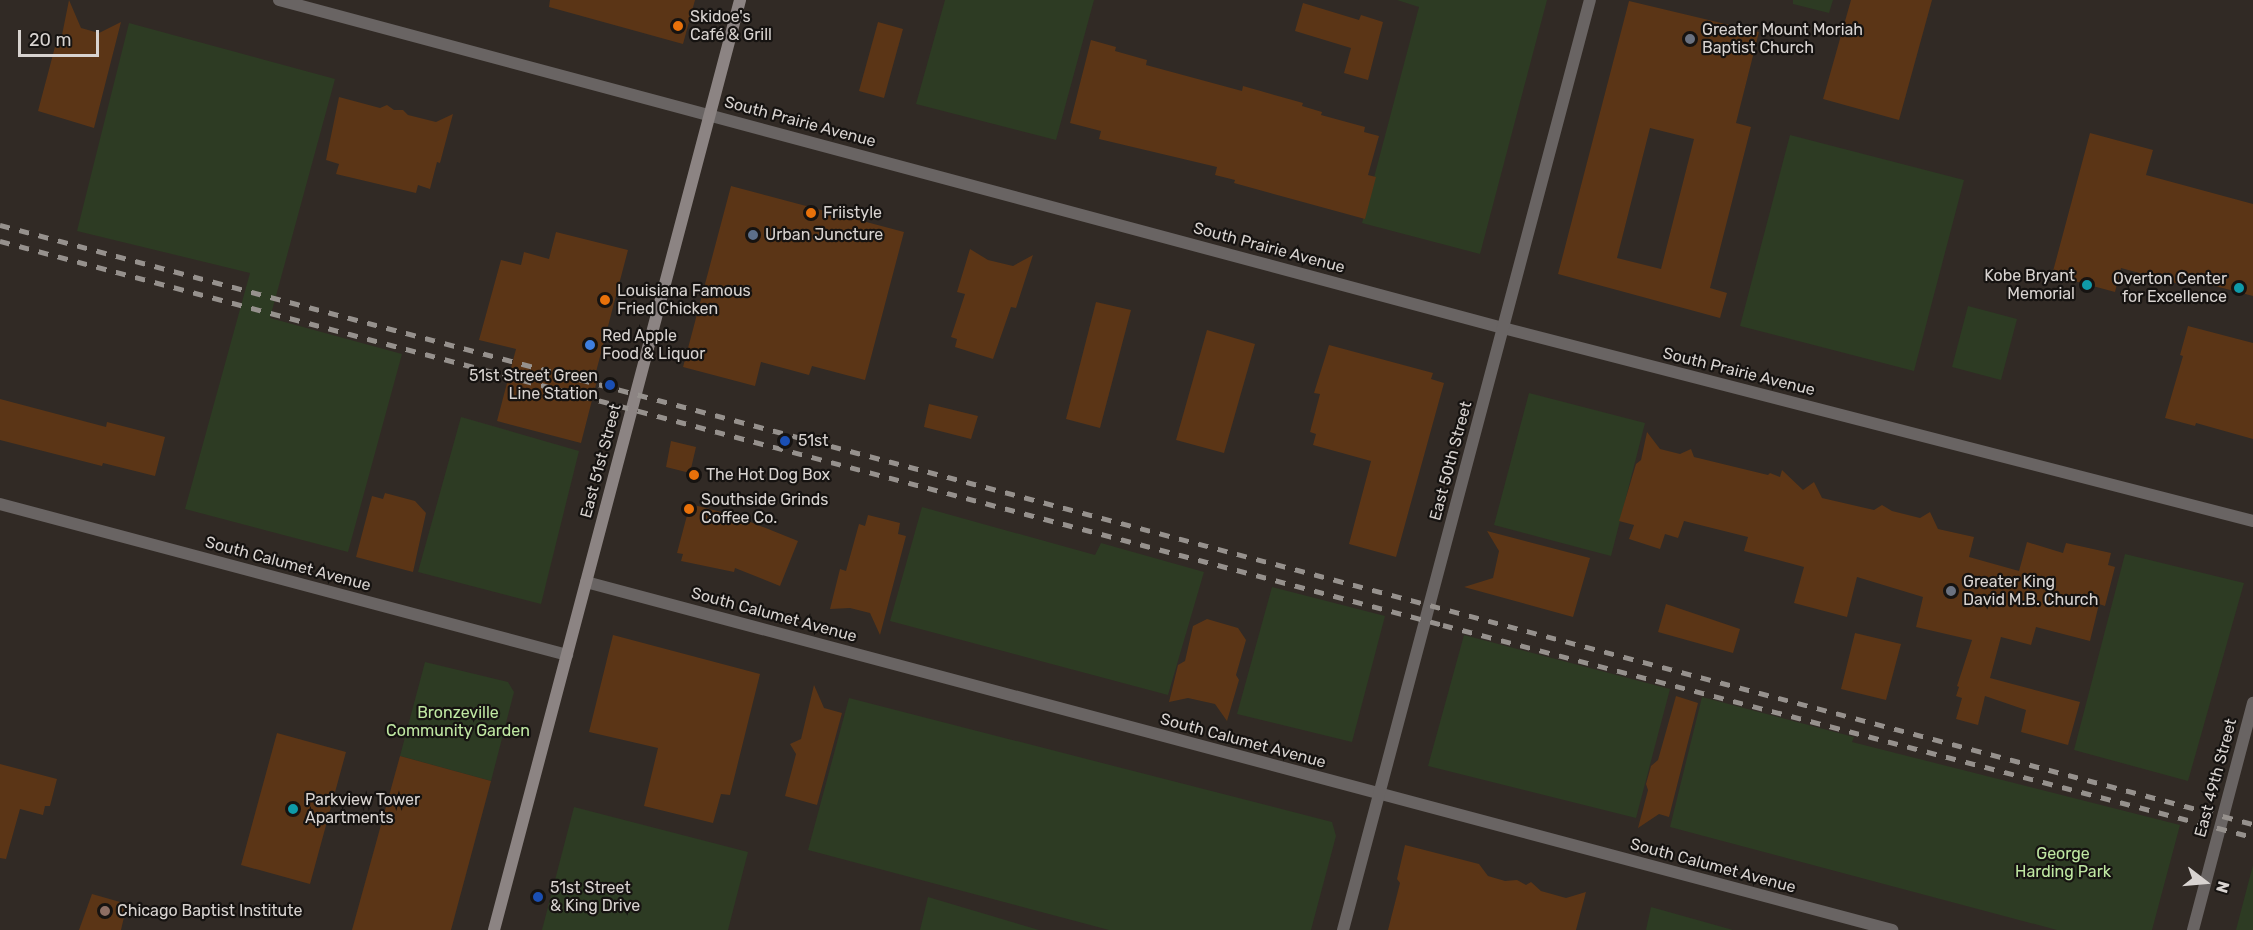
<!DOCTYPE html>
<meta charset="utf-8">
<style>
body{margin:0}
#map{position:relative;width:2253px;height:930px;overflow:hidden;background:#312a25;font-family:Rubik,sans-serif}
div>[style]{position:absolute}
.green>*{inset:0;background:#2d3b23}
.building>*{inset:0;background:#5b3516}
.street>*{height:12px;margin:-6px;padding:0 6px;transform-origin:6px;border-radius:6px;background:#696463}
.secondary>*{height:12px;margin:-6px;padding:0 6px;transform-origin:6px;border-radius:6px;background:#8c8483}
.rail>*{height:4.5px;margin-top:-2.25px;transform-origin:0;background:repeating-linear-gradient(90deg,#96918d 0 10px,transparent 0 20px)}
.dots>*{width:16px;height:16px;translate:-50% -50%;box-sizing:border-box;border:3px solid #161311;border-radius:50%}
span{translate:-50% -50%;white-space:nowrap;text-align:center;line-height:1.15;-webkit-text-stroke:4.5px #161311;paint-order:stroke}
.poi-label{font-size:16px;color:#d8d3d0}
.left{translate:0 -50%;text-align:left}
.right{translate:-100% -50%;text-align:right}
.street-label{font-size:16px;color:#d8d3d0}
.park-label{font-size:16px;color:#bfe7a2}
.north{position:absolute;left:2175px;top:852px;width:60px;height:60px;-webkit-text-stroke:4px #161311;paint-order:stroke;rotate:106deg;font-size:16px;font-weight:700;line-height:24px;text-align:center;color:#d8d3d0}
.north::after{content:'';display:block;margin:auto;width:21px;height:27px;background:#d8d3d0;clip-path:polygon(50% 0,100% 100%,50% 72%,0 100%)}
.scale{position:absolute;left:18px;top:30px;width:81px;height:27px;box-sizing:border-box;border:3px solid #d8d3d0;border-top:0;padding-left:8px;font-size:18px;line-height:21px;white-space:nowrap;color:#d8d3d0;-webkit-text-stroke:4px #161311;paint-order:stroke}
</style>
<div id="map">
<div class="green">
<div style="clip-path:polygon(945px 0,1094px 0,1056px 140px,916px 104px)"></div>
<div style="clip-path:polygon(1397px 0,1547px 0,1480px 254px,1362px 223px,1419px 7px)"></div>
<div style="clip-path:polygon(1793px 0,1833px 0,1829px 13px,1793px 4px)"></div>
<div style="clip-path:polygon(129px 23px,335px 79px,270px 318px,402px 354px,348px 552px,185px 509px,250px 273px,77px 231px)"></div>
<div style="clip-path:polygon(1790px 135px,1964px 180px,1914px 371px,1740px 326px)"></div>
<div style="clip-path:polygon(1968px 306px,2017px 319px,2001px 380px,1952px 367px)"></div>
<div style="clip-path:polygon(1529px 393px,1645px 423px,1611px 556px,1494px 525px)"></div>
<div style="clip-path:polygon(461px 417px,579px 451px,541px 604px,418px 572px)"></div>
<div style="clip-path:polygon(922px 507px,1095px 555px,1101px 543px,1204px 572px,1168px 695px,890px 621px)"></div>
<div style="clip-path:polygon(2125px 554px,2244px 583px,2188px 781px,2074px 750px)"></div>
<div style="clip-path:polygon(1272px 587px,1385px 616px,1352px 742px,1237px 714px)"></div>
<div style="clip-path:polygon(1464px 635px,1670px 689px,1636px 818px,1428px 766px)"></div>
<div style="clip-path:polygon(425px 662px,508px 682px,514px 692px,491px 781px,400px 756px)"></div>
<div style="clip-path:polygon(1702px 697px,1854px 737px,1852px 742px,2180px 825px,2152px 930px,2057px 930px,1670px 827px)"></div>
<div style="clip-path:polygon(849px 698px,1332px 822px,1336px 836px,1311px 930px,1109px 930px,808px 850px)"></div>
<div style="clip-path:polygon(574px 807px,748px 852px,728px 930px,542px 930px)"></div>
<div style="clip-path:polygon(2253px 865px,2253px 930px,2236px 930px)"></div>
<div style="clip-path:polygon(928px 897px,1039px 930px,920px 930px)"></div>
<div style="clip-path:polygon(1651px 907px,1733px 930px,1646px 930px)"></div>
</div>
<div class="building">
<div style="clip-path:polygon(69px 0,81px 28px,99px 33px,121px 22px,94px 128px,38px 111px,56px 43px,61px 40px)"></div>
<div style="clip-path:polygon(550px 0,695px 0,683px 44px,549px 7px)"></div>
<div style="clip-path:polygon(1851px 0,1932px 0,1899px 120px,1823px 99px)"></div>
<div style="clip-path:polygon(evenodd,1629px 1px,1759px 32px,1736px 123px,1751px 127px,1710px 288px,1727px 293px,1720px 318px,1558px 274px,1629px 1px,1650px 128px,1694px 139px,1661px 269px,1617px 258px,1650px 128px)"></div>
<div style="clip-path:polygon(1303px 3px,1359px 20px,1361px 15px,1383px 22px,1368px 80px,1344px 73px,1351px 48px,1295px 31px)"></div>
<div style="clip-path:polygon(878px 22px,903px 29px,884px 98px,859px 91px)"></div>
<div style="clip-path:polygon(1091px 40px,1116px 47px,1115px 51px,1147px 60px,1146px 65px,1242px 91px,1243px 86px,1303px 103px,1302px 106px,1322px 112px,1321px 115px,1365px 127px,1364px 132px,1379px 136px,1368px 175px,1376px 177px,1365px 219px,1234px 183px,1235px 180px,1215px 175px,1217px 167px,1099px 139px,1101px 131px,1070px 123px)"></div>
<div style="clip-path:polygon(339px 97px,380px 108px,387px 105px,394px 110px,403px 110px,408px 115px,436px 122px,453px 114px,440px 163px,437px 162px,430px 189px,418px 185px,416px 193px,336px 174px,339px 164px,326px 160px)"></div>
<div style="clip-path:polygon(2090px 133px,2153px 150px,2146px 175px,2253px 204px,2253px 296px,2181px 277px,2179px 284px,2121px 268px,2115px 292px,2052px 275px)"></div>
<div style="clip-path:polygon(731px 186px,904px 232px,865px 380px,812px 366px,809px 375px,761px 362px,755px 386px,683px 367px)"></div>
<div style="clip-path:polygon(556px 232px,628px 250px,596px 372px,599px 373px,581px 443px,497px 421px,516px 349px,479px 340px,501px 260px,521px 265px,524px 252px,549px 259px)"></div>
<div style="clip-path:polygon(970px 249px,988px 260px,1013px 266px,1033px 255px,1016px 308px,1011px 307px,993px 359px,955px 347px,957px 339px,951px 337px,965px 294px,957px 292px)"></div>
<div style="clip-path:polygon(1096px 302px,1131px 310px,1100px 428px,1066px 419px)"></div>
<div style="clip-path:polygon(2188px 326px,2253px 343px,2253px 439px,2196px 423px,2195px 426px,2165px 418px,2183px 356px,2180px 355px)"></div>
<div style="clip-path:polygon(1207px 330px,1255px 344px,1224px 453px,1176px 440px)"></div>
<div style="clip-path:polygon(1329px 345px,1433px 373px,1431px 379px,1444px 383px,1396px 557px,1349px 544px,1371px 461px,1313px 445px,1316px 434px,1310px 432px,1320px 394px,1314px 393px)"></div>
<div style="clip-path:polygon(0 399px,106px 427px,107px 422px,165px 437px,155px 476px,103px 463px,102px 466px,0 440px)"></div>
<div style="clip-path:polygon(929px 404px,978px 416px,971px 439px,924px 427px)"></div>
<div style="clip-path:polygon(1647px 432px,1660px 449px,1680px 454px,1691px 449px,1694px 457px,1768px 475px,1770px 473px,1780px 477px,1782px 470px,1803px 490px,1814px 482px,1822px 498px,1874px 510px,1882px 505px,1892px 511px,1920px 518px,1930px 512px,1938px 529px,1974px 537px,1969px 557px,2019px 571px,2027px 542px,2063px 553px,2066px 543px,2111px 553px,2108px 565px,2115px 567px,2105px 606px,2099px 604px,2090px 641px,2036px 627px,2031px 645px,2001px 637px,1990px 678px,2080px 702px,2068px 745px,2021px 732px,2026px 710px,1985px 696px,1978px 725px,1956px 719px,1962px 698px,1956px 696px,1959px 687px,1957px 686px,1972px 640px,1916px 627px,1923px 597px,1857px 577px,1847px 617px,1794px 603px,1804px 567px,1744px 551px,1748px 537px,1684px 521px,1678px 538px,1665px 534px,1660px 549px,1629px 539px,1634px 525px,1619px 521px,1636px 464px,1641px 460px)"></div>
<div style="clip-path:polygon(671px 441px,696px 447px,690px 473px,666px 467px)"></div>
<div style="clip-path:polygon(385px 493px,415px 501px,426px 513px,413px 572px,356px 557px,372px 496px,383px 499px)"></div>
<div style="clip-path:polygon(690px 504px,749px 519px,748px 521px,798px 541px,780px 586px,735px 568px,734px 572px,681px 561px,683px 554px,677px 553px)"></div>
<div style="clip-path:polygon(868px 515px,900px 523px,898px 534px,906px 536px,880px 635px,870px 613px,850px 608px,830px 609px,840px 569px,846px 571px,859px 524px,865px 526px)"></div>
<div style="clip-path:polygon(1487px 531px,1590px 558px,1573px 617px,1464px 587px,1493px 578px,1499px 551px)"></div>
<div style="clip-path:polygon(1666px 604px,1740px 629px,1733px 653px,1658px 632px)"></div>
<div style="clip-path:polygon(1207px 619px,1238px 628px,1246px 640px,1236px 675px,1239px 680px,1227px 721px,1215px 704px,1188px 698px,1169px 702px,1178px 665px,1185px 661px,1193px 626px)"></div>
<div style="clip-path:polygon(1855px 633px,1901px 644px,1886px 700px,1841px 689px)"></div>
<div style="clip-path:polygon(613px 635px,760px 674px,730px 795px,721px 794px,713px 823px,644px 806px,658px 748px,589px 732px)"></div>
<div style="clip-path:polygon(814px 685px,824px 708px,842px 713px,817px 805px,785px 796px,796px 754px,790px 744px,801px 739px)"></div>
<div style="clip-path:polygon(1676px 696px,1698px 703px,1669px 817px,1659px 814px,1638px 828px,1648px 790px,1646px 784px,1651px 766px,1658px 760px)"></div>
<div style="clip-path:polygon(277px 733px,346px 752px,310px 884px,241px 865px)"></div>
<div style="clip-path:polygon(400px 756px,491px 781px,451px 930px,352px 930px)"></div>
<div style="clip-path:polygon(0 764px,57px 779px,50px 806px,45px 806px,43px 815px,20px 809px,6px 859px,0 858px)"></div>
<div style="clip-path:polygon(1405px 845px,1479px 864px,1488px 876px,1505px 881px,1517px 880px,1526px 885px,1531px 882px,1541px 891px,1566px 898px,1586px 892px,1576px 930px,1388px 930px,1400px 883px,1397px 879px)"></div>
<div style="clip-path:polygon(92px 894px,127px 904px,121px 930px,79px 930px)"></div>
</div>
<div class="street">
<div style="left:279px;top:0;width:1267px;rotate:15deg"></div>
<div style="left:1503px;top:328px;width:774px;rotate:14.43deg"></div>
<div style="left:0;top:504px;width:587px;rotate:14.91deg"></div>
<div style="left:586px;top:582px;width:1352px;rotate:14.92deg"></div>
<div style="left:1343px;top:930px;width:962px;rotate:-75.13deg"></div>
<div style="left:2193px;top:930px;width:235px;rotate:-75.2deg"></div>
</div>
<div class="secondary">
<div style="left:494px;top:930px;width:962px;rotate:-75.18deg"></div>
</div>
<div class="rail">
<div style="left:0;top:225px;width:2331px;rotate:14.89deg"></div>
<div style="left:0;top:241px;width:1493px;rotate:14.9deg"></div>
<div style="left:1443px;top:625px;width:837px;rotate:14.67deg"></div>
</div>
<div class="dots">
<div style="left:678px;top:26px;background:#e8710a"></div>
<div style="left:1690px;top:39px;background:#6b7280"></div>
<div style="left:811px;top:213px;background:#e8710a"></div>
<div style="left:753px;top:235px;background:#5c6f8a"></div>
<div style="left:2087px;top:285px;background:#0f9aa8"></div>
<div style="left:2239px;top:288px;background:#0f9aa8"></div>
<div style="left:605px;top:300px;background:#e8710a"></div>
<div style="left:590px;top:345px;background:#3f7fe0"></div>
<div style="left:610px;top:385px;background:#1a4fb4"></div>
<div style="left:785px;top:441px;background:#1a4fb4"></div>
<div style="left:694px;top:475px;background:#e8710a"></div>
<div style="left:689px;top:509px;background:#e8710a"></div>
<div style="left:1951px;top:591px;background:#6b7280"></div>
<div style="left:293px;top:809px;background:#0f9aa8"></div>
<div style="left:538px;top:897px;background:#1a4fb4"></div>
<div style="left:105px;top:911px;background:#8d6e63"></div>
</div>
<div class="poi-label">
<span class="left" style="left:690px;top:26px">Skidoe's<br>Café &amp; Grill</span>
<span class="left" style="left:1702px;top:39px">Greater Mount Moriah<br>Baptist Church</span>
<span class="left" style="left:823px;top:213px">Friistyle</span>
<span class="left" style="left:765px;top:235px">Urban Juncture</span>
<span class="right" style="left:2075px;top:285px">Kobe Bryant<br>Memorial</span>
<span class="right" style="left:2227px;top:288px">Overton Center<br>for Excellence</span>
<span class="left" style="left:617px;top:300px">Louisiana Famous<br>Fried Chicken</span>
<span class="left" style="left:602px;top:345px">Red Apple<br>Food &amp; Liquor</span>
<span class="right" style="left:598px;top:385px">51st Street Green<br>Line Station</span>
<span class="left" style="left:798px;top:441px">51st</span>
<span class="left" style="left:706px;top:475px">The Hot Dog Box</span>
<span class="left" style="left:701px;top:509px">Southside Grinds<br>Coffee Co.</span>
<span class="left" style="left:1963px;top:591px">Greater King<br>David M.B. Church</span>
<span class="left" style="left:305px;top:809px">Parkview Tower<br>Apartments</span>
<span class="left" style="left:550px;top:897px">51st Street<br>&amp; King Drive</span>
<span class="left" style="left:117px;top:911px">Chicago Baptist Institute</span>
</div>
<div class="street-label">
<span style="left:800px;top:122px;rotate:15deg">South Prairie Avenue</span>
<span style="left:1269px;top:248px;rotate:15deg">South Prairie Avenue</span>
<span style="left:1739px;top:372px;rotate:14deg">South Prairie Avenue</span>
<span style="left:601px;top:461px;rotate:-75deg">East 51st Street</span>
<span style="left:1451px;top:461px;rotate:-75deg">East 50th Street</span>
<span style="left:288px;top:564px;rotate:15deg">South Calumet Avenue</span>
<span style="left:774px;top:615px;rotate:15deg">South Calumet Avenue</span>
<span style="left:1243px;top:741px;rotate:15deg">South Calumet Avenue</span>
<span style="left:2216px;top:778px;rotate:-75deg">East 49th Street</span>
<span style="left:1713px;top:866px;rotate:15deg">South Calumet Avenue</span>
</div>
<div class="park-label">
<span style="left:458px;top:722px">Bronzeville<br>Community Garden</span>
<span style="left:2063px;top:863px">George<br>Harding Park</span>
</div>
<div class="north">N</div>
<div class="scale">20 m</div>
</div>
